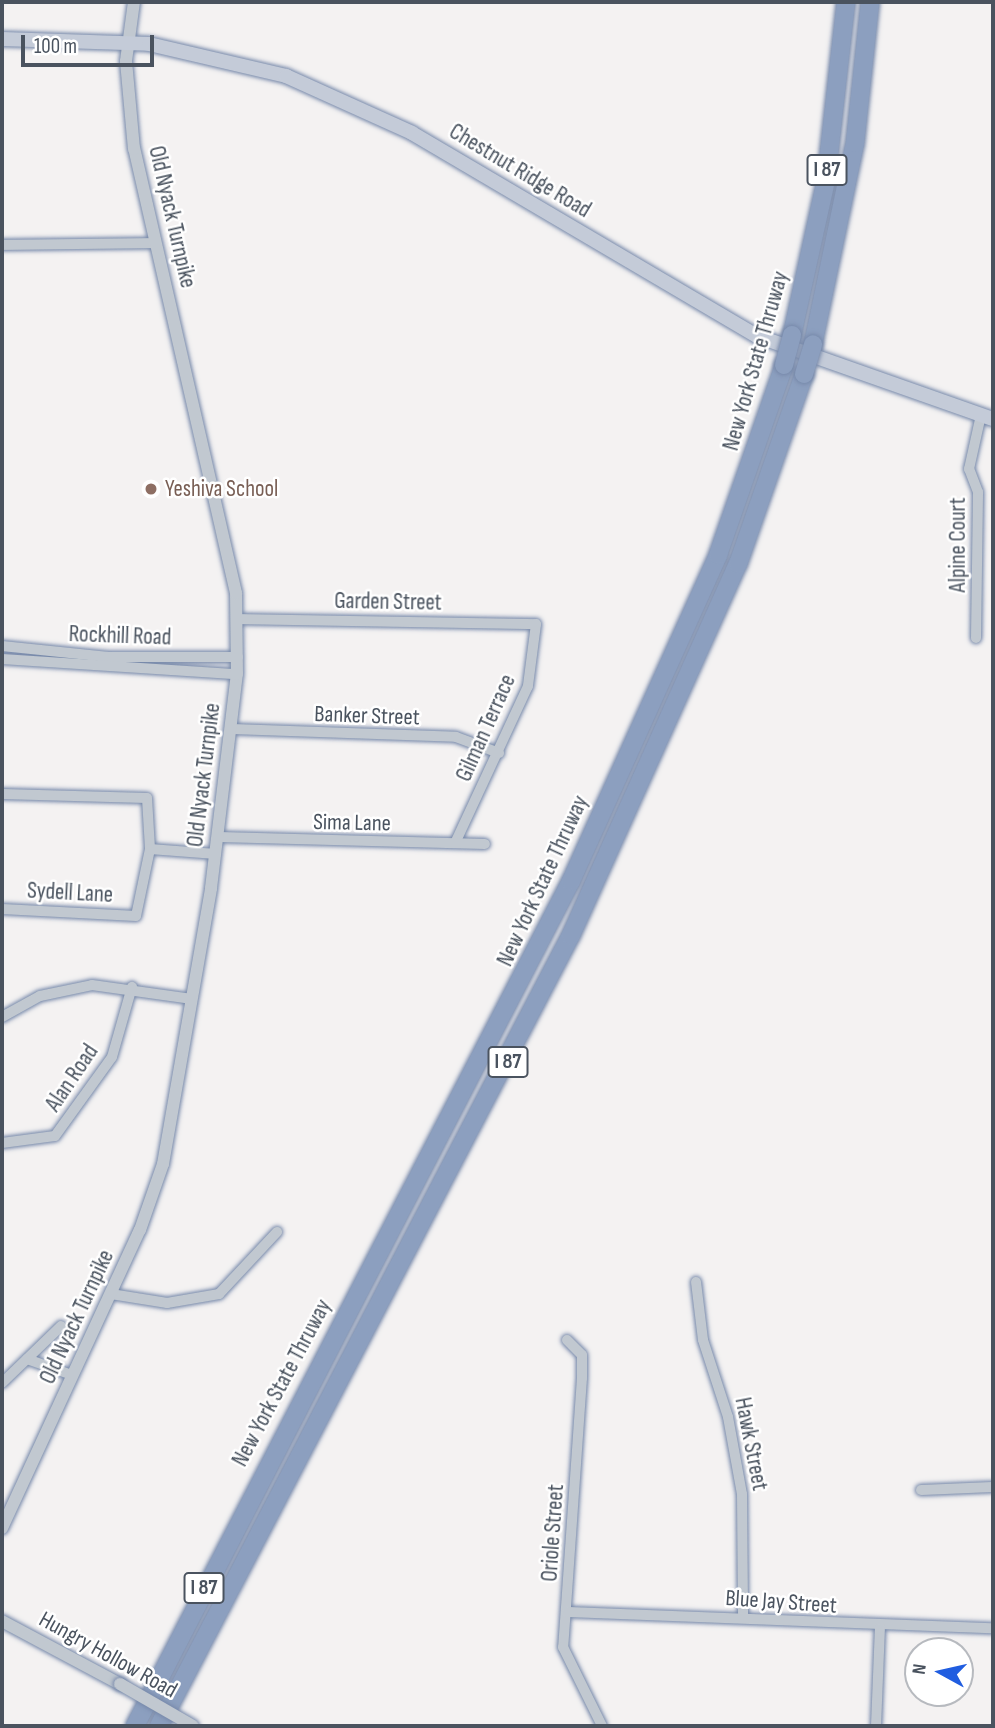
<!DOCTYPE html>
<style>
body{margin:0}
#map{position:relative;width:995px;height:1728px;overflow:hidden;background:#f4f2f2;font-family:"Sofia Sans Condensed",sans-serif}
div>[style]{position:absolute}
.roads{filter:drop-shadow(0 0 2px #7789aa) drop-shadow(0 0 2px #7789aa)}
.minor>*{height:10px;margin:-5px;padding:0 5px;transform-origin:5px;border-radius:5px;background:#c1c8d0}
.tertiary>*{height:12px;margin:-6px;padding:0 6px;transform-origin:6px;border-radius:6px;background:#c1c8d0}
.secondary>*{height:14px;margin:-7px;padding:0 7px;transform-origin:7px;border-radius:7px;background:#c4cbd8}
.motorway>*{height:18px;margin:-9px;padding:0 9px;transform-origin:9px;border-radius:9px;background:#8c9fbf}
.bridges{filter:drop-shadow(0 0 2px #7789aa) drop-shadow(0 0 2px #7789aa)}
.tertiary-bridge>*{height:12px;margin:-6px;padding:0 6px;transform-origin:6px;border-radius:6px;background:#c1c8d0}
.motorway-bridge>*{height:18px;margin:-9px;padding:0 9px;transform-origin:9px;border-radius:9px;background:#8c9fbf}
.dots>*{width:19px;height:19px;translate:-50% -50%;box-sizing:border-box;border:4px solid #fff;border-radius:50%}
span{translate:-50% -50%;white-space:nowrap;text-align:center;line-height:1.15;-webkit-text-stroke:5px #fff;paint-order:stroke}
.shield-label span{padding:2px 5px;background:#fff;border:2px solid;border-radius:5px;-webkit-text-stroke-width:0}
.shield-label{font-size:21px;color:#4a535f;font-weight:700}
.street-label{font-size:23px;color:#4a535f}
.education-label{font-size:23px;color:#785e54}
.left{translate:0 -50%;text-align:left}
.frame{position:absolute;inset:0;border:4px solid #4a535f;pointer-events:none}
.north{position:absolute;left:904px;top:1637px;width:70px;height:70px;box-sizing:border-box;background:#fff;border:2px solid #b7babf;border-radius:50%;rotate:278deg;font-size:19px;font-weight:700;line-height:28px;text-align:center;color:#4a535f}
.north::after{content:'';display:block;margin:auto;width:24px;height:32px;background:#205de0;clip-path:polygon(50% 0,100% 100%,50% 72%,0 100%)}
.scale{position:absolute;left:21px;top:35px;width:133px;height:32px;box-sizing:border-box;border:4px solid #4a535f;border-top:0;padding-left:9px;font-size:21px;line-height:24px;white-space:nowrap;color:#4a535f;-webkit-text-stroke:5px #fff;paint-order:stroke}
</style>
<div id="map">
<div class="roads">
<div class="minor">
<div style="left:2px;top:245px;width:153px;rotate:-0.7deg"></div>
<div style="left:239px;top:619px;width:297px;rotate:1deg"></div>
<div style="left:536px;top:624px;width:63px;rotate:97.4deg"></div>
<div style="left:528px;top:686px;width:173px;rotate:114.9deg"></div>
<div style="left:976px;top:638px;width:146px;rotate:-89.2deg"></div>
<div style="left:978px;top:492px;width:25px;rotate:-111deg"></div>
<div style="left:969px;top:469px;width:55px;rotate:-77.5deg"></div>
<div style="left:2px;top:646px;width:107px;rotate:5.9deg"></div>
<div style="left:108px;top:657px;width:130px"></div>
<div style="left:2px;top:659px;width:235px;rotate:3.7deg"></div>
<div style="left:232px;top:729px;width:224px;rotate:2deg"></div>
<div style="left:456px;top:737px;width:46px;rotate:20.4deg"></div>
<div style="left:2px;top:794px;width:145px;rotate:1.6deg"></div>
<div style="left:147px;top:798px;width:51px;rotate:86.6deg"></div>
<div style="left:150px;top:849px;width:68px;rotate:101.8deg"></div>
<div style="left:136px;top:916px;width:134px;rotate:-177deg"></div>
<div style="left:219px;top:837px;width:266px;rotate:1.5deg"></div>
<div style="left:150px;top:849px;width:66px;rotate:4.3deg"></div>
<div style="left:2px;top:1017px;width:43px;rotate:-28.9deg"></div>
<div style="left:40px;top:996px;width:53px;rotate:-11.9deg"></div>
<div style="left:92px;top:985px;width:101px;rotate:8deg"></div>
<div style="left:2px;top:1143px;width:53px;rotate:-7.5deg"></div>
<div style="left:55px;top:1136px;width:97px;rotate:-54.2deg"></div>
<div style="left:112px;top:1057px;width:73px;rotate:-74.1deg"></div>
<div style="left:696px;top:1282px;width:58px;rotate:83.1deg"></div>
<div style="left:703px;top:1340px;width:81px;rotate:72deg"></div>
<div style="left:728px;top:1417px;width:78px;rotate:79.7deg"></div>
<div style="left:742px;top:1494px;width:123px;rotate:89.5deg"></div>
<div style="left:111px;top:1294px;width:57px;rotate:9.1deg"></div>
<div style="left:167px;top:1303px;width:53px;rotate:-9.8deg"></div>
<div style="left:219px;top:1294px;width:85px;rotate:-46.9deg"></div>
<div style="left:567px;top:1340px;width:21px;rotate:45deg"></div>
<div style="left:582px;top:1355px;width:23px;rotate:90deg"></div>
<div style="left:582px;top:1378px;width:270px;rotate:94deg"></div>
<div style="left:563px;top:1647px;width:88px;rotate:63.7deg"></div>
<div style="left:27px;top:1359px;width:48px;rotate:19.6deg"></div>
<div style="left:2px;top:1383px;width:82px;rotate:-44deg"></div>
<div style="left:921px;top:1490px;width:72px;rotate:-2.4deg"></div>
<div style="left:567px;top:1612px;width:426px;rotate:2.2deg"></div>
<div style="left:876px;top:1726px;width:98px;rotate:-87.7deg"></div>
</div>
<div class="tertiary">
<div style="left:2px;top:1528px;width:328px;rotate:-65.2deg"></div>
<div style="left:140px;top:1230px;width:70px;rotate:-70.8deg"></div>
<div style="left:163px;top:1164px;width:280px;rotate:-80.1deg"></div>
<div style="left:211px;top:888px;width:216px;rotate:-83.1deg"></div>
<div style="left:237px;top:674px;width:81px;rotate:-90.7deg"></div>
<div style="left:236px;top:593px;width:456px;rotate:-102.9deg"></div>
<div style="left:134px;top:149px;width:88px;rotate:-95.2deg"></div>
<div style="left:126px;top:61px;width:60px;rotate:-82.3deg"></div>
<div style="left:2px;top:1621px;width:134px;rotate:28.1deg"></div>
</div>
<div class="secondary">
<div style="left:2px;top:39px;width:147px;rotate:1.9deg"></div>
<div style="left:149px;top:44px;width:141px;rotate:13.1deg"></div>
<div style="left:286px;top:76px;width:138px;rotate:24.3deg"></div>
<div style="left:412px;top:133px;width:400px;rotate:30.5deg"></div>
<div style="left:757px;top:336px;width:250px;rotate:19.4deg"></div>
</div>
<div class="motorway">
<div style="left:792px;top:335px;width:159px;rotate:-77.6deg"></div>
<div style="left:826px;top:180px;width:179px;rotate:-83.6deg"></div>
<div style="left:813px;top:344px;width:205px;rotate:-78.2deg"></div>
<div style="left:855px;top:143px;width:142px;rotate:-83.9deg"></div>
<div style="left:135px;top:1726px;width:951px;rotate:-62.71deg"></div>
<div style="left:571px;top:881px;width:358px;rotate:-65.7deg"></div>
<div style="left:718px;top:555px;width:201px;rotate:-70.8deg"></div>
<div style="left:159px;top:1726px;width:892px;rotate:-62.49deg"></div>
<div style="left:571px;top:935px;width:407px;rotate:-65.8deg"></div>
<div style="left:738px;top:564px;width:201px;rotate:-70.8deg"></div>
</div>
</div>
<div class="bridges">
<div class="tertiary-bridge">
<div style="left:120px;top:1684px;width:84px;rotate:29.9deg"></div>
</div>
<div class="motorway-bridge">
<div style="left:784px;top:365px;width:31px;rotate:-75deg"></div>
<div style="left:804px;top:374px;width:31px;rotate:-73deg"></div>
</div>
</div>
<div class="dots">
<div style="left:151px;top:489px;background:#8d6e63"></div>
</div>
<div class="shield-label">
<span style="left:827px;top:170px">I 87</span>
<span style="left:508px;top:1062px">I 87</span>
<span style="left:204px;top:1588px">I 87</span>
</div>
<div class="street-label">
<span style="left:520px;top:171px;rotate:31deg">Chestnut Ridge Road</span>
<span style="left:172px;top:217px;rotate:77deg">Old Nyack Turnpike</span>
<span style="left:756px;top:361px;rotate:-74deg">New York State Thruway</span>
<span style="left:958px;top:545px;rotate:-90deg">Alpine Court</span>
<span style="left:388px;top:602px;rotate:1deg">Garden Street</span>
<span style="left:120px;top:636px;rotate:2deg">Rockhill Road</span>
<span style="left:367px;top:716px;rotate:2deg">Banker Street</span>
<span style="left:486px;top:728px;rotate:-66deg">Gilman Terrace</span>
<span style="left:204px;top:775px;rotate:-83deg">Old Nyack Turnpike</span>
<span style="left:352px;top:823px;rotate:1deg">Sima Lane</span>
<span style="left:543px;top:881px;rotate:-65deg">New York State Thruway</span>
<span style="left:70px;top:893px;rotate:3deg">Sydell Lane</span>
<span style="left:72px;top:1078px;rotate:-56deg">Alan Road</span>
<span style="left:77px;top:1317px;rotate:-65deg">Old Nyack Turnpike</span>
<span style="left:282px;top:1383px;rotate:-62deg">New York State Thruway</span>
<span style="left:751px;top:1444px;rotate:79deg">Hawk Street</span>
<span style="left:553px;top:1533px;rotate:-86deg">Oriole Street</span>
<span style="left:781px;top:1602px;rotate:4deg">Blue Jay Street</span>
<span style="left:108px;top:1655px;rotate:29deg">Hungry Hollow Road</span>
</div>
<div class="education-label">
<span class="left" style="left:165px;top:489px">Yeshiva School</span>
</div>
<div class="frame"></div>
<div class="north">N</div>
<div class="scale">100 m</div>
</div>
